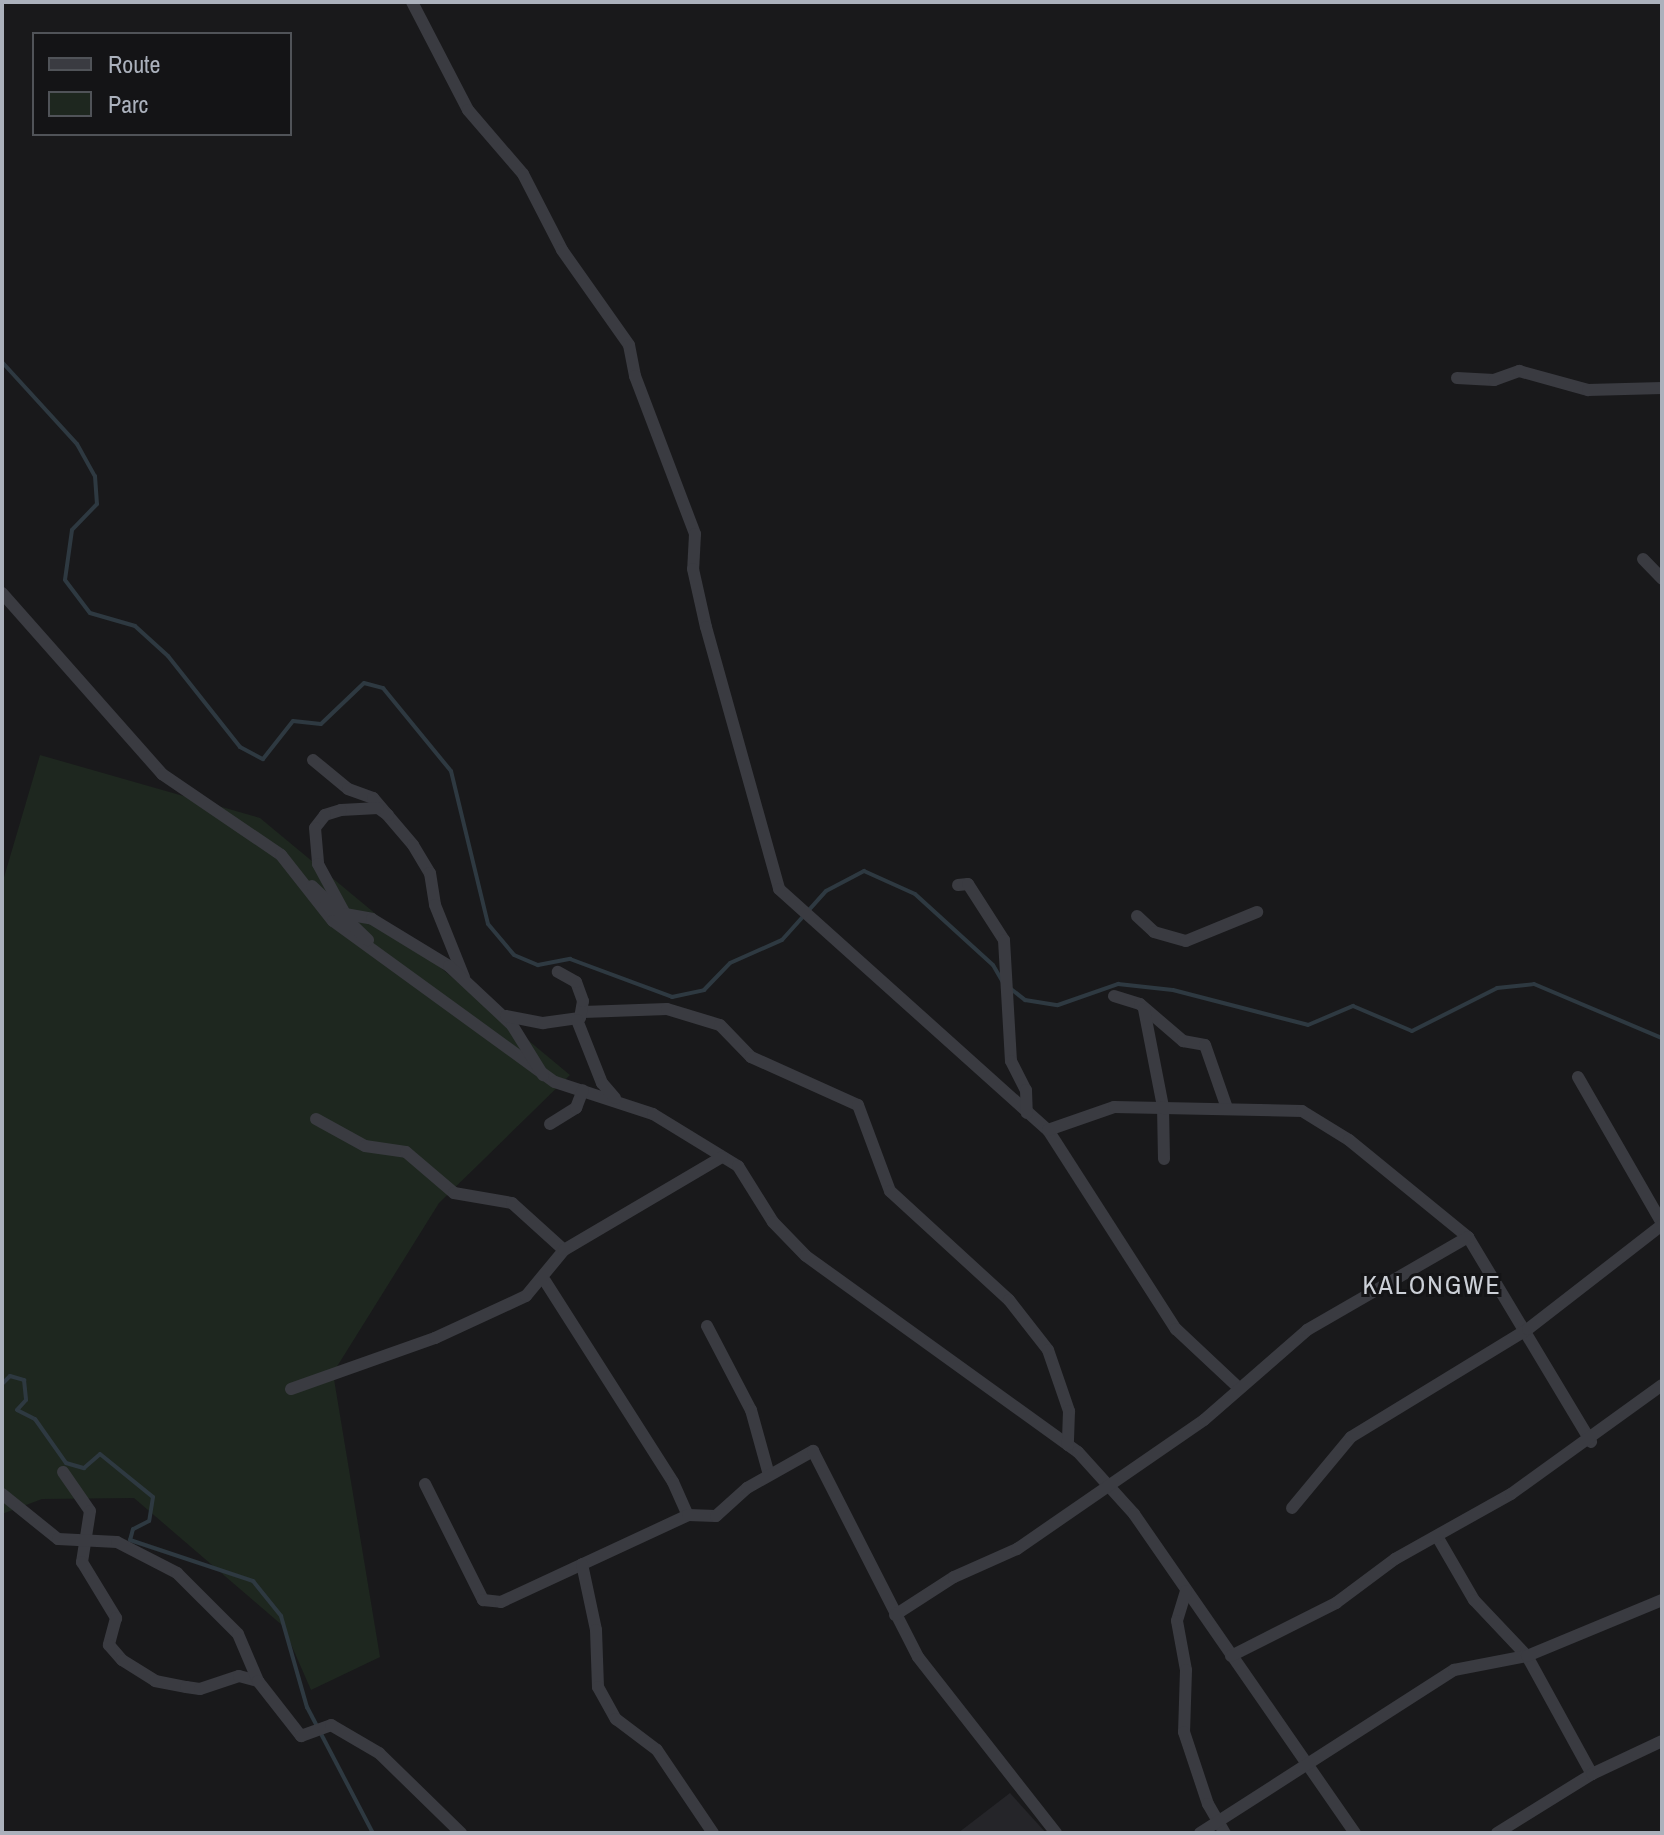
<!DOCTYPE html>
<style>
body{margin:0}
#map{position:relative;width:1664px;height:1835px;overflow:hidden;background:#19191b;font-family:"Archivo Narrow",sans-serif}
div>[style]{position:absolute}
.built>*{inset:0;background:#252529}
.green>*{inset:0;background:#1e271f}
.stream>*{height:4px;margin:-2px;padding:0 2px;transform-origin:2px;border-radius:2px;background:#2e3941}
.minor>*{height:12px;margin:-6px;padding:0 6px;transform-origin:6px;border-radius:6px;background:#3a3b41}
span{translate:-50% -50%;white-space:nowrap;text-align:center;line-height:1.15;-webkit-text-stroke:6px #141416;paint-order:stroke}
.quarter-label{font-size:26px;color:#ccd0d7;letter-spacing:2px}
.frame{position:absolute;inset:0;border:4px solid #abb1bc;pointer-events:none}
.legend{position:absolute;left:32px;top:32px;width:260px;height:104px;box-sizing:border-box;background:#141416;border:2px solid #505358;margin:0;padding:10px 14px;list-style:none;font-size:24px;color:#abb1bc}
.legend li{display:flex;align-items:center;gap:16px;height:40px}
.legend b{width:40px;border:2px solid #505358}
</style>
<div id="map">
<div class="built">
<div style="clip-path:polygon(1010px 1793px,1046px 1833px,958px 1833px)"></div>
</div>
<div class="green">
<div style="clip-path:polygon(40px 755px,260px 818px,570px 1075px,439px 1203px,333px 1373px,380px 1657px,311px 1690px,283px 1626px,134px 1498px,42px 1499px,2px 1514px,2px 884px)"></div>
</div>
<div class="stream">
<div style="left:2px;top:362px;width:111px;rotate:47.6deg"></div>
<div style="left:77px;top:444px;width:37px;rotate:61deg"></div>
<div style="left:95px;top:476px;width:28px;rotate:86deg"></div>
<div style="left:97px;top:504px;width:36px;rotate:134deg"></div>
<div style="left:72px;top:530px;width:50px;rotate:98deg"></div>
<div style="left:65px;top:580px;width:41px;rotate:52.9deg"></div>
<div style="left:90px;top:613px;width:47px;rotate:16.1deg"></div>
<div style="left:135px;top:626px;width:45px;rotate:42.3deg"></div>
<div style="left:168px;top:656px;width:116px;rotate:51.6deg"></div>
<div style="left:240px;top:747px;width:26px;rotate:28deg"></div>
<div style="left:263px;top:759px;width:48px;rotate:-51.7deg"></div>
<div style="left:293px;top:721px;width:28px;rotate:6deg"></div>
<div style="left:321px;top:724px;width:59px;rotate:-43.6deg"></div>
<div style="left:364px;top:683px;width:20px;rotate:15deg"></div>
<div style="left:383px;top:688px;width:107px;rotate:50.7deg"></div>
<div style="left:451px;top:771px;width:157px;rotate:76.4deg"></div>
<div style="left:488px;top:924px;width:40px;rotate:50deg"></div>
<div style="left:514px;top:955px;width:26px;rotate:23deg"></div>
<div style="left:538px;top:965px;width:33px;rotate:-11deg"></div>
<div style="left:570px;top:959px;width:109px;rotate:20.4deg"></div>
<div style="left:672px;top:997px;width:33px;rotate:-12deg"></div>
<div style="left:704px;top:990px;width:37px;rotate:-46deg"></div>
<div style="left:730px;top:963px;width:57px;rotate:-23.9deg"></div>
<div style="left:782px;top:940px;width:66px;rotate:-48.1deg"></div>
<div style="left:826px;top:891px;width:43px;rotate:-27.8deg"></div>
<div style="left:864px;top:871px;width:56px;rotate:24.3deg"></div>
<div style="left:915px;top:894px;width:105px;rotate:42.3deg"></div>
<div style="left:993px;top:965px;width:22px;rotate:60deg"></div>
<div style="left:1011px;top:989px;width:18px;rotate:38deg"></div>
<div style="left:1025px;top:1000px;width:33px;rotate:9deg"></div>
<div style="left:1058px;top:1005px;width:64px;rotate:-19.3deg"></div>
<div style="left:1118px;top:984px;width:55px;rotate:6.2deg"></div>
<div style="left:1173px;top:990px;width:139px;rotate:14.5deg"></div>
<div style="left:1308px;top:1025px;width:49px;rotate:-22.9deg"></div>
<div style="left:1353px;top:1006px;width:64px;rotate:23deg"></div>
<div style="left:1412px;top:1031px;width:95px;rotate:-26.8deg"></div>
<div style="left:1497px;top:988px;width:37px;rotate:-6deg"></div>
<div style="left:1534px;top:984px;width:139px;rotate:22.9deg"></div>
<div style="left:2px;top:1384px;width:11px;rotate:-45deg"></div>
<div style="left:10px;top:1376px;width:15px;rotate:16deg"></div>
<div style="left:24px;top:1380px;width:20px;rotate:84deg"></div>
<div style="left:26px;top:1400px;width:13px;rotate:132deg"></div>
<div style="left:17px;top:1410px;width:20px;rotate:27deg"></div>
<div style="left:35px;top:1419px;width:54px;rotate:54.8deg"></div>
<div style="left:66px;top:1463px;width:19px;rotate:16deg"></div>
<div style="left:84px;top:1468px;width:21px;rotate:-41deg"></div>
<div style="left:100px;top:1454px;width:68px;rotate:39.1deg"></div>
<div style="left:153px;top:1497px;width:24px;rotate:99deg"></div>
<div style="left:149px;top:1521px;width:18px;rotate:153deg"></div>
<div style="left:133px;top:1529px;width:11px;rotate:105deg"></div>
<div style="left:130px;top:1540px;width:130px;rotate:18.4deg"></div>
<div style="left:253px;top:1581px;width:45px;rotate:51.3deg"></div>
<div style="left:281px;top:1616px;width:95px;rotate:74.1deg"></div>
<div style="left:307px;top:1707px;width:142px;rotate:62.4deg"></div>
</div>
<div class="minor">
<div style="left:412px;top:2px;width:122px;rotate:62.6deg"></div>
<div style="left:468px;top:110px;width:84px;rotate:49.3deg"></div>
<div style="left:523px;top:174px;width:85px;rotate:62.8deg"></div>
<div style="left:562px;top:250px;width:116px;rotate:54.8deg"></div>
<div style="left:629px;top:345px;width:32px;rotate:79deg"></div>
<div style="left:635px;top:376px;width:169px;rotate:69.2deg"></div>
<div style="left:695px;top:534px;width:35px;rotate:93deg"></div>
<div style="left:693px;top:569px;width:59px;rotate:77.4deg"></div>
<div style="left:706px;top:627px;width:272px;rotate:74.4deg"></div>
<div style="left:779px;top:889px;width:361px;rotate:41.9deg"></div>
<div style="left:1048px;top:1130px;width:237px;rotate:57.3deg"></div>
<div style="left:1176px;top:1329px;width:86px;rotate:43.1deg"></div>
<div style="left:1457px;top:378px;width:37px;rotate:3deg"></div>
<div style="left:1494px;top:380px;width:27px;rotate:-20deg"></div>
<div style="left:1519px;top:371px;width:72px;rotate:15.4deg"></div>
<div style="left:1588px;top:390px;width:74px;rotate:-1.5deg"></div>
<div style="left:1643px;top:559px;width:28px;rotate:46deg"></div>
<div style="left:2px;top:593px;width:242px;rotate:48.5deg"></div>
<div style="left:162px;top:774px;width:144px;rotate:34.2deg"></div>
<div style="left:281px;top:855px;width:84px;rotate:51.8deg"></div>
<div style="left:333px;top:921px;width:274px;rotate:36deg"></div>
<div style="left:555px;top:1082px;width:103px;rotate:18.1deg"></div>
<div style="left:653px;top:1114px;width:100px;rotate:31.5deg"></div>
<div style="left:738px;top:1166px;width:66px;rotate:58deg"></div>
<div style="left:773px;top:1222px;width:47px;rotate:45.9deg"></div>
<div style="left:806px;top:1256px;width:335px;rotate:35.8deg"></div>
<div style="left:1078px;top:1452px;width:84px;rotate:47.9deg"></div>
<div style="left:1134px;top:1514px;width:388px;rotate:55.3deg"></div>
<div style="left:313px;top:760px;width:45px;rotate:39.6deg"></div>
<div style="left:348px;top:789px;width:27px;rotate:20deg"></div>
<div style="left:373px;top:798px;width:62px;rotate:49.6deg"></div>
<div style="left:413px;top:845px;width:33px;rotate:59deg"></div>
<div style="left:430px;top:873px;width:32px;rotate:81deg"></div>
<div style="left:435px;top:905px;width:78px;rotate:68.1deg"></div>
<div style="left:388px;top:815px;width:12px;rotate:-145deg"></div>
<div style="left:378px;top:808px;width:37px;rotate:177deg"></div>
<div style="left:341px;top:810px;width:17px;rotate:163deg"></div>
<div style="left:325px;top:815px;width:16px;rotate:128deg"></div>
<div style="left:315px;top:828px;width:36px;rotate:85deg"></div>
<div style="left:318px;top:864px;width:57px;rotate:61.6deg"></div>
<div style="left:345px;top:914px;width:27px;rotate:10deg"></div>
<div style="left:372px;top:919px;width:90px;rotate:31.4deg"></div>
<div style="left:449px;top:966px;width:86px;rotate:43.1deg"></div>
<div style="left:512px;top:1025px;width:59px;rotate:58.2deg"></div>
<div style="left:958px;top:885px;width:10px;rotate:-6deg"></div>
<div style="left:968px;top:884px;width:67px;rotate:57.3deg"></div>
<div style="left:1004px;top:940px;width:121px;rotate:86.7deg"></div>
<div style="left:1011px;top:1061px;width:33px;rotate:63deg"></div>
<div style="left:1026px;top:1090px;width:23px;rotate:88deg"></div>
<div style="left:312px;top:886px;width:78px;rotate:44deg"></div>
<div style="left:1137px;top:916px;width:23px;rotate:43deg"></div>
<div style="left:1154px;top:932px;width:33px;rotate:16deg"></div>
<div style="left:1186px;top:941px;width:77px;rotate:-22.2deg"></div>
<div style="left:1114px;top:996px;width:27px;rotate:17deg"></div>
<div style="left:1140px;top:1004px;width:57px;rotate:40.7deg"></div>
<div style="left:1183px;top:1041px;width:22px;rotate:10deg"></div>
<div style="left:1205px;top:1045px;width:67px;rotate:70.8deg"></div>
<div style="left:1144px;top:1009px;width:100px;rotate:79deg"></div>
<div style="left:1163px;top:1107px;width:52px;rotate:88.9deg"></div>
<div style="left:583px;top:1012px;width:84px;rotate:-2deg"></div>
<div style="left:667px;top:1009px;width:55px;rotate:16.8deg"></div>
<div style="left:720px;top:1025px;width:45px;rotate:45.9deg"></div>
<div style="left:751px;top:1057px;width:117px;rotate:24.2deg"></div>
<div style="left:858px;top:1105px;width:92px;rotate:69.6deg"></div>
<div style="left:890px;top:1191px;width:161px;rotate:42.5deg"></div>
<div style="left:1009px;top:1300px;width:63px;rotate:52deg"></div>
<div style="left:1048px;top:1350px;width:65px;rotate:71deg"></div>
<div style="left:1069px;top:1411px;width:34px;rotate:92deg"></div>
<div style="left:506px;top:1016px;width:38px;rotate:11deg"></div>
<div style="left:543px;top:1023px;width:37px;rotate:-8deg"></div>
<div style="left:580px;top:1018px;width:17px;rotate:-80deg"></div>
<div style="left:583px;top:1001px;width:20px;rotate:-110deg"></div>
<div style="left:576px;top:982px;width:21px;rotate:-151deg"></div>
<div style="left:577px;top:1020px;width:68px;rotate:68.4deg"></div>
<div style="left:602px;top:1083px;width:20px;rotate:49deg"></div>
<div style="left:1578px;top:1077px;width:168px;rotate:60.1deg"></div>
<div style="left:316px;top:1119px;width:56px;rotate:28.9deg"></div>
<div style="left:365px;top:1146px;width:41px;rotate:8.3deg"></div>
<div style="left:406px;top:1152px;width:63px;rotate:40.5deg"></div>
<div style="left:454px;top:1193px;width:59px;rotate:9.8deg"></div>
<div style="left:512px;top:1203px;width:70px;rotate:42.1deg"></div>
<div style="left:550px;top:1124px;width:31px;rotate:-32deg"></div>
<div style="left:576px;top:1108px;width:19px;rotate:-69deg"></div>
<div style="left:1048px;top:1130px;width:70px;rotate:-19.2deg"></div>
<div style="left:1114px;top:1107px;width:188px;rotate:1.2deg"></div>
<div style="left:1302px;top:1111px;width:55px;rotate:31.7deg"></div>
<div style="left:1349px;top:1140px;width:154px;rotate:39.2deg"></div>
<div style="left:1468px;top:1237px;width:239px;rotate:59deg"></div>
<div style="left:545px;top:1281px;width:238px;rotate:57.5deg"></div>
<div style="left:673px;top:1482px;width:36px;rotate:66deg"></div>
<div style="left:707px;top:1326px;width:95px;rotate:62.4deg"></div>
<div style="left:751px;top:1410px;width:67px;rotate:74.5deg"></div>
<div style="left:291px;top:1389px;width:153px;rotate:-19.5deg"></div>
<div style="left:435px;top:1338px;width:100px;rotate:-24.8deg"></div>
<div style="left:526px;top:1296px;width:60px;rotate:-50.4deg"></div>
<div style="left:564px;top:1250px;width:183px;rotate:-30.5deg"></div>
<div style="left:63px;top:1472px;width:47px;rotate:55.3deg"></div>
<div style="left:90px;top:1511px;width:52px;rotate:98.9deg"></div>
<div style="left:82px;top:1562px;width:66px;rotate:58.7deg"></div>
<div style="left:116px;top:1618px;width:28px;rotate:105deg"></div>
<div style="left:109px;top:1645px;width:20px;rotate:49deg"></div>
<div style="left:122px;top:1660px;width:39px;rotate:32deg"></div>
<div style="left:155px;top:1681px;width:32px;rotate:11deg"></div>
<div style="left:186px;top:1687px;width:14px;rotate:8deg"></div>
<div style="left:200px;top:1689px;width:41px;rotate:-18.4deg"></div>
<div style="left:239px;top:1676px;width:20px;rotate:15deg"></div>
<div style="left:425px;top:1484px;width:130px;rotate:63.4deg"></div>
<div style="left:483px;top:1600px;width:18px;rotate:6deg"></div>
<div style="left:501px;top:1602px;width:206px;rotate:-24.9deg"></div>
<div style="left:688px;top:1515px;width:28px;rotate:2deg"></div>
<div style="left:716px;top:1516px;width:42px;rotate:-42.1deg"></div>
<div style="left:747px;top:1488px;width:76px;rotate:-29.3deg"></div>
<div style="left:813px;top:1451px;width:231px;rotate:63deg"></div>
<div style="left:918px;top:1657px;width:224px;rotate:51.9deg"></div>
<div style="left:2px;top:1494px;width:72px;rotate:38.8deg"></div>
<div style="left:58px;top:1539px;width:59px;rotate:2.9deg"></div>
<div style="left:117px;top:1542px;width:68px;rotate:27.3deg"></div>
<div style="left:177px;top:1573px;width:86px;rotate:45deg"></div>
<div style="left:238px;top:1634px;width:51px;rotate:66.9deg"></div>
<div style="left:258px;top:1681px;width:70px;rotate:52deg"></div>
<div style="left:301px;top:1736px;width:32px;rotate:-20deg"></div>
<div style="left:331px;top:1725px;width:56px;rotate:30.3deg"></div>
<div style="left:379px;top:1753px;width:115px;rotate:44.3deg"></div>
<div style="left:1292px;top:1508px;width:92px;rotate:-50.3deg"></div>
<div style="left:1351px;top:1437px;width:207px;rotate:-31.4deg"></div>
<div style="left:1528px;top:1329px;width:170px;rotate:-37.8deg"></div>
<div style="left:1438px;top:1538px;width:72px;rotate:59.9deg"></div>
<div style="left:1474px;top:1600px;width:77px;rotate:46.6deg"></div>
<div style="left:1527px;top:1656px;width:135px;rotate:61.2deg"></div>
<div style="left:582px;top:1564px;width:67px;rotate:78deg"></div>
<div style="left:596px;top:1630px;width:57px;rotate:88deg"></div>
<div style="left:598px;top:1687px;width:37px;rotate:61deg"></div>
<div style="left:616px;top:1719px;width:51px;rotate:37.1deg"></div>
<div style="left:657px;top:1750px;width:100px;rotate:56deg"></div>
<div style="left:1186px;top:1591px;width:31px;rotate:107deg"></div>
<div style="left:1177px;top:1621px;width:50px;rotate:79.6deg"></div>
<div style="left:1186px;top:1670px;width:62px;rotate:91.8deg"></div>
<div style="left:1184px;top:1732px;width:76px;rotate:71.6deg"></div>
<div style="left:1208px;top:1804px;width:34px;rotate:60deg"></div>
<div style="left:895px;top:1615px;width:70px;rotate:-32.8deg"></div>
<div style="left:954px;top:1577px;width:69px;rotate:-24deg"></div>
<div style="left:1017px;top:1549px;width:227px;rotate:-34.6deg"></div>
<div style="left:1204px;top:1420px;width:137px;rotate:-41.1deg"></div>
<div style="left:1307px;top:1330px;width:186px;rotate:-30deg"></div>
<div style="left:1231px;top:1656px;width:118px;rotate:-26.8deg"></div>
<div style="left:1336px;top:1603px;width:74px;rotate:-36.7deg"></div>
<div style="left:1395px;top:1559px;width:133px;rotate:-29.3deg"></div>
<div style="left:1511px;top:1494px;width:186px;rotate:-35.8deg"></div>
<div style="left:1200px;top:1833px;width:302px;rotate:-32.7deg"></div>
<div style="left:1454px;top:1670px;width:74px;rotate:-10.9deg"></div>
<div style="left:1527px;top:1656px;width:146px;rotate:-22.5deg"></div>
<div style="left:1497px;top:1833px;width:112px;rotate:-31.8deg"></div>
<div style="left:1592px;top:1774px;width:77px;rotate:-25.2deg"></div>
</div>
<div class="quarter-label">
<span style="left:1432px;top:1285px">KALONGWE</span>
</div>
<div class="frame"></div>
<ul class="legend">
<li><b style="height:10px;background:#3a3b41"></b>Route</li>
<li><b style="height:22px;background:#1e271f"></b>Parc</li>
</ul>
</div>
